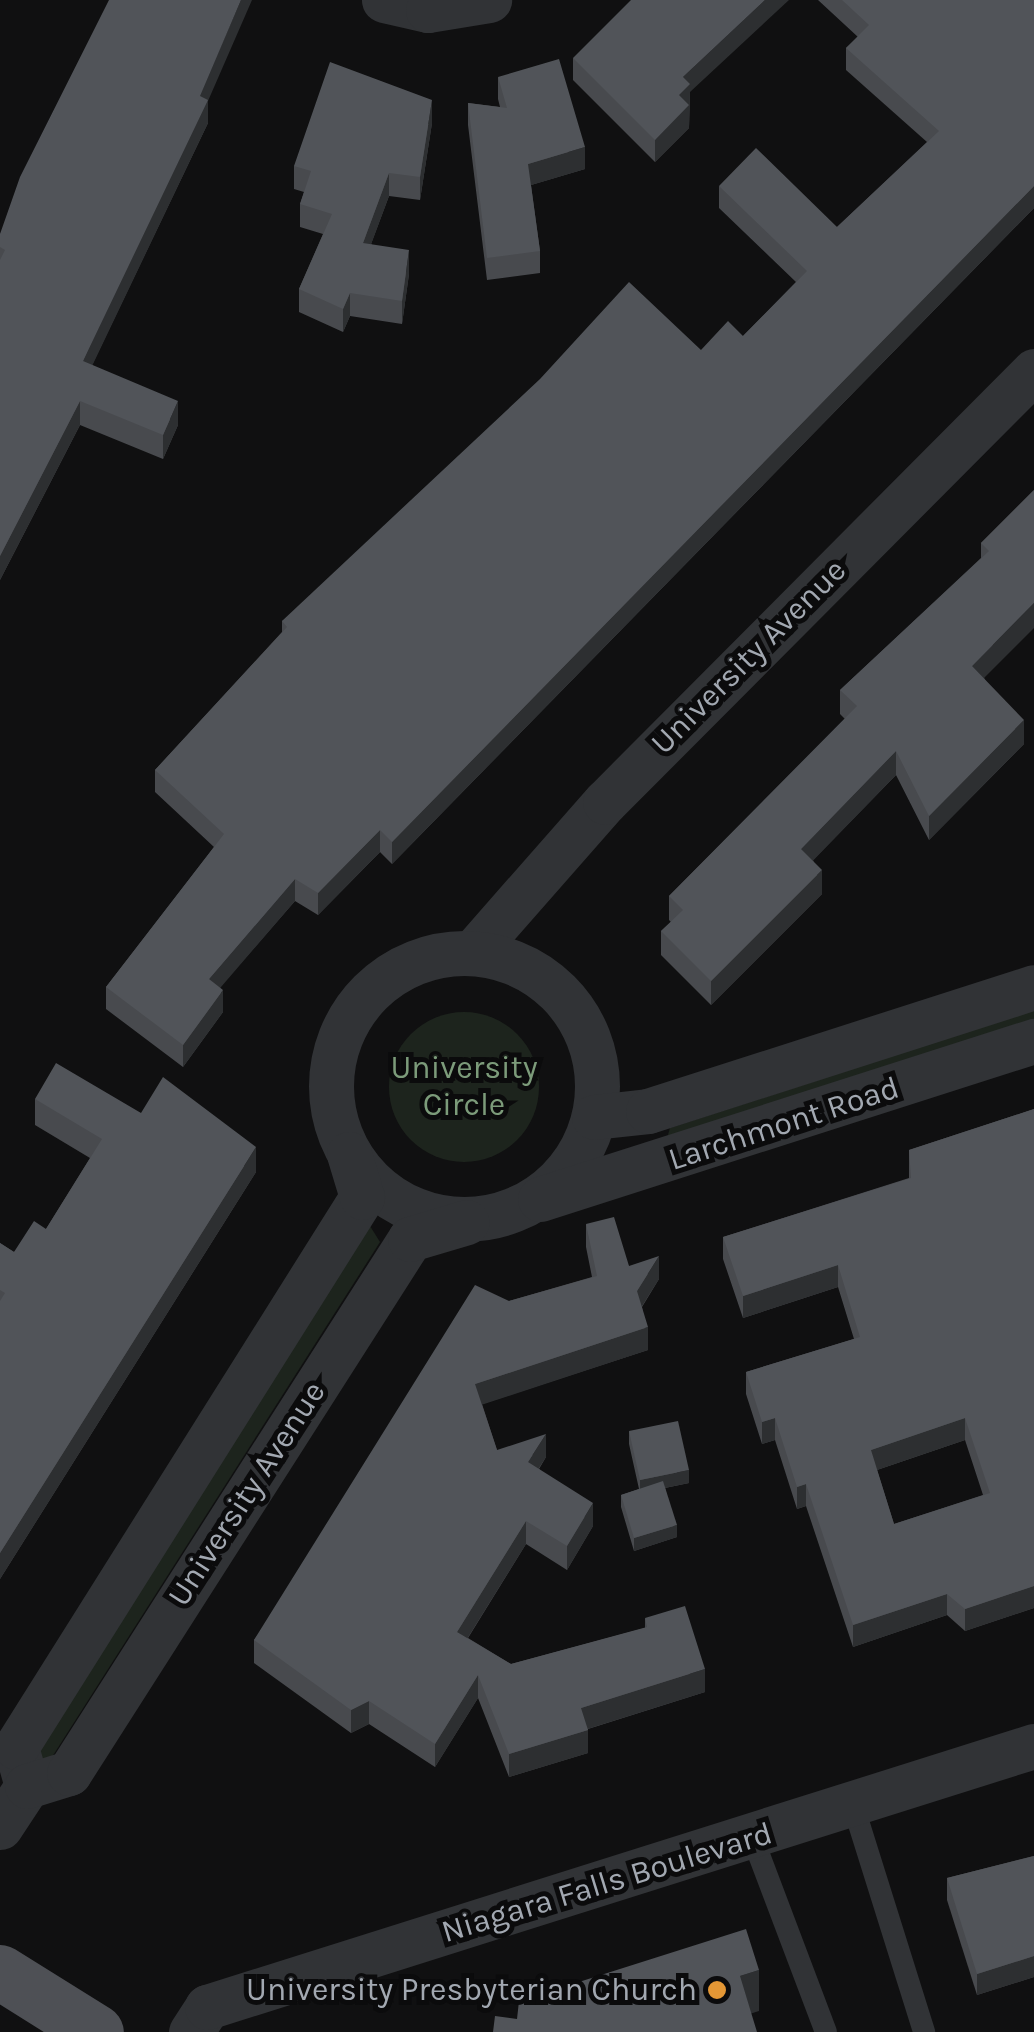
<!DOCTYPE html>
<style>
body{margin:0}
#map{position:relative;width:1034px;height:2032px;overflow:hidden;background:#101011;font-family:Karla,sans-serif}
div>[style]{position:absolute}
.green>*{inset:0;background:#1d241d}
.round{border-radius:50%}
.lane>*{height:22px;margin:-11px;padding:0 11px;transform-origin:11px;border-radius:11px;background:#313336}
.street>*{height:45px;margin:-22.5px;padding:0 22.5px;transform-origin:22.5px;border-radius:22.5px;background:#313336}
.street>.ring{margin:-22.5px;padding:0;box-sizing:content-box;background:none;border:45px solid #313336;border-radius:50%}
.primary>*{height:55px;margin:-27.5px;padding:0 27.5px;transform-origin:27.5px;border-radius:27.5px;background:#4e5055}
.wall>*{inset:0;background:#484a4e}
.shaded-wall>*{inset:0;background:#2d2f31}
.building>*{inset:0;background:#515459}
.dots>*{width:28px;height:28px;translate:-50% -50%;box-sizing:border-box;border:5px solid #0b0b0c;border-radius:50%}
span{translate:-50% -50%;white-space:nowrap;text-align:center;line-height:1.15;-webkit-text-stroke:10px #0b0b0c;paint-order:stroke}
.street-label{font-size:32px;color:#a2a8b1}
.park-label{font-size:32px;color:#7c9b7a}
.poi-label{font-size:32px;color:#a2a8b1}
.right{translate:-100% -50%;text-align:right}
</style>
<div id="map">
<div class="green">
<div style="clip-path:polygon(1034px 1010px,1034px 1026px,667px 1138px,670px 1128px)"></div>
<div class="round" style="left:389px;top:1012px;width:150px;height:150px"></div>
<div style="clip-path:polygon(370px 1226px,380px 1242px,52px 1757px,38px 1762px,36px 1747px)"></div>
</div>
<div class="lane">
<div style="left:853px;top:1805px;width:238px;rotate:72.6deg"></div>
<div style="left:753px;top:1839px;width:206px;rotate:69.3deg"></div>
</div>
<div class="street">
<div style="left:384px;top:0;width:45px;rotate:12.8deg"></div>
<div style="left:428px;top:10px;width:62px;rotate:-9.3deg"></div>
<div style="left:473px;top:952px;width:200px;rotate:-48.7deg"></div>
<div style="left:605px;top:802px;width:608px;rotate:-45.13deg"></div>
<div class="ring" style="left:331px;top:953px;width:221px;height:221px"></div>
<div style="left:594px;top:1117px;width:54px;rotate:-6.3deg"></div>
<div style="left:648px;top:1111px;width:405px;rotate:-17.8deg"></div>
<div style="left:540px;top:1199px;width:519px;rotate:-17.74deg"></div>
<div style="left:27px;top:1786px;width:41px;rotate:-105.8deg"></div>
<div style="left:16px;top:1747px;width:650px;rotate:-57.83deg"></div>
<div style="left:362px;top:1197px;width:45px;rotate:-106.8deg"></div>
<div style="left:0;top:1827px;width:49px;rotate:-56.6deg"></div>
<div style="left:27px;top:1786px;width:44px;rotate:-17.2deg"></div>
<div style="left:69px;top:1773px;width:634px;rotate:-57.44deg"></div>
<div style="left:410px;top:1239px;width:59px;rotate:-16.6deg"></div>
<div style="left:191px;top:2032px;width:30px;rotate:-57deg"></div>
<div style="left:207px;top:2007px;width:867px;rotate:-17.52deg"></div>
</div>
<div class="primary">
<div style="left:0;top:1972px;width:113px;rotate:32deg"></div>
</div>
<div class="wall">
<div style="clip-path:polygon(818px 0,1034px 0,1034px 208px,392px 864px,380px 852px,318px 915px,295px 901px,220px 987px,223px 1012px,183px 1067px,106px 1009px,106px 987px,214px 847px,155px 792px,155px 770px,282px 632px,282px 621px,701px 350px,743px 336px,796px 282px,719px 208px,719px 186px,837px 227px,927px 142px,846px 70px,846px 48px,858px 37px)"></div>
<div style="clip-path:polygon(573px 58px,690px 92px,689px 128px,655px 162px,573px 80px)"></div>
<div style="clip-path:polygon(498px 77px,585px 169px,531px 185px,540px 251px,540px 273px,487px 280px,468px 125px,468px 103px,500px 107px,498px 99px)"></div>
<div style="clip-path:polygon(208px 101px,208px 123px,92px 365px,178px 425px,163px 459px,80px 425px,0 580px,0 234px)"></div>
<div style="clip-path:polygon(432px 123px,420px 200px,389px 196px,371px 244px,409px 274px,402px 324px,350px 316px,343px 332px,299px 312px,299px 289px,323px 234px,300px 227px,300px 204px,304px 192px,294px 189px,294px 166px)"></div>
<div style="clip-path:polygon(1034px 490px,984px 678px,1024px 744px,929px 840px,896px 775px,813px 860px,822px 894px,711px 1005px,661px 955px,661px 931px,671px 922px,669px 920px,669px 896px,845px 719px,840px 714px,840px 690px,981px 558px,981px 543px)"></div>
<div style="clip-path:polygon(35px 1099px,141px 1113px,256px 1172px,0 1579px,0 1243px,14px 1252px,46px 1229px,90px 1158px,35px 1125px)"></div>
<div style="clip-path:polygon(evenodd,1034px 1109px,1034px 1608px,965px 1631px,947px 1615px,853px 1647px,806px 1506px,797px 1509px,775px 1440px,762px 1444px,746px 1394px,746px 1372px,854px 1339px,838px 1287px,743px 1318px,723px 1259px,723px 1237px,909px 1178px,909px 1150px,1034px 1109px,965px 1440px,983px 1495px,894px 1524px,877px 1470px,965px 1440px)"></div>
<div style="clip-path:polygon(586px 1224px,629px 1266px,659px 1279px,642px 1307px,648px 1350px,482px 1404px,497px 1450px,546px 1457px,539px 1469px,593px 1526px,567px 1570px,526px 1544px,468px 1638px,511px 1664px,645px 1628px,645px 1618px,705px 1692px,588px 1729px,588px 1753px,509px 1777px,478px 1698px,435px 1767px,369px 1724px,351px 1733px,254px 1663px,254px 1640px,509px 1301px,592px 1277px,586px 1247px)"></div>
<div style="clip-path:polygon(629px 1431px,689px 1483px,665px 1488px,677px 1537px,634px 1551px,621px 1507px,621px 1495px,639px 1489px,629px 1444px)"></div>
<div style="clip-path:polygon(1034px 1856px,1034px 1977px,977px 1995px,947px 1900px,947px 1878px)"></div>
</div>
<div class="shaded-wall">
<div style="clip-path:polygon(241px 0,252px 0,208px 101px,208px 123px,83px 385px,83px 361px)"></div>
<div style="clip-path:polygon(765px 0,789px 0,690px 92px,689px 128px,655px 162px,655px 140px,683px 77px)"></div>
<div style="clip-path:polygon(432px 100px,432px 123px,420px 200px,420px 177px)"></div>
<div style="clip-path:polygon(585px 147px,585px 169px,528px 186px,528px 164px)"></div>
<div style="clip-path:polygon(389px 173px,389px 196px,363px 266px,363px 243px)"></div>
<div style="clip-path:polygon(1034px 186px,1034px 208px,392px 864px,392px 842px)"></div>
<div style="clip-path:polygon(409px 250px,409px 274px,402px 324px,402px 301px)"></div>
<div style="clip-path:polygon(350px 293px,350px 316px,343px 332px,343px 309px)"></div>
<div style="clip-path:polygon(80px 401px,80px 425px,0 580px,0 556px)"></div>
<div style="clip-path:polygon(178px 401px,178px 425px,163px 459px,163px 435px)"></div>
<div style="clip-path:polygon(1034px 603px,1034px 628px,972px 690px,972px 666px)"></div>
<div style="clip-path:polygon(1024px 720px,1024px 744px,929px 840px,929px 816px)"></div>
<div style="clip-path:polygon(896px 751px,896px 775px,801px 873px,801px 849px)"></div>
<div style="clip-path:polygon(380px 830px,380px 852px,318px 915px,318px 893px)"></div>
<div style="clip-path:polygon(822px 870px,822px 894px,711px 1005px,711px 981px)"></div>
<div style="clip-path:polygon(295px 879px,295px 901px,209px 1001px,209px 979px)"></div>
<div style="clip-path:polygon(223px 990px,223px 1012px,183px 1067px,183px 1045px)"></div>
<div style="clip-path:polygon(256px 1147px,256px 1172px,0 1579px,0 1553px)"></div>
<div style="clip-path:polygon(659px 1256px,659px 1279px,637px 1314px,637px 1291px)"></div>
<div style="clip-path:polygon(838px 1265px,838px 1287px,743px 1318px,743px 1296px)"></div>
<div style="clip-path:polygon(648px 1327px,648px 1350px,475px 1407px,475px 1384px)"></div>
<div style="clip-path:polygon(775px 1418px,775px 1440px,762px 1444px,762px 1422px)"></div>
<div style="clip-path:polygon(965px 1418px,965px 1440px,871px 1472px,871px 1450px)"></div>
<div style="clip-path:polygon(546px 1434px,546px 1457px,528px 1485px,528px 1462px)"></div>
<div style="clip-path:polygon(689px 1470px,689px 1483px,640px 1493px,640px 1480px)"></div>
<div style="clip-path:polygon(806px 1484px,806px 1506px,797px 1509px,797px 1487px)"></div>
<div style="clip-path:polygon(593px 1503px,593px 1526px,567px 1570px,567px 1546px)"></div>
<div style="clip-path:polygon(526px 1521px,526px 1544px,457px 1655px,457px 1632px)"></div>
<div style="clip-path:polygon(677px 1525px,677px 1537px,634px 1551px,634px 1538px)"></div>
<div style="clip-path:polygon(1034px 1586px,1034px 1608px,965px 1631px,965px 1609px)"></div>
<div style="clip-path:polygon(947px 1594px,947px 1615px,853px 1647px,853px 1625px)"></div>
<div style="clip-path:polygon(705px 1669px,705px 1692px,581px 1731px,581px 1708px)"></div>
<div style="clip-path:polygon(478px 1675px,478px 1698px,435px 1767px,435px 1744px)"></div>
<div style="clip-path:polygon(369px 1701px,369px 1724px,351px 1733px,351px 1710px)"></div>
<div style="clip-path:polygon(588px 1730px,588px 1753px,509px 1777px,509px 1754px)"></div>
<div style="clip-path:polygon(1034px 1956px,1034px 1977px,977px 1995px,977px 1974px)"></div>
<div style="clip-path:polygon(759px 1970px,759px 2011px,740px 2017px,740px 1976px)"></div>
</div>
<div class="building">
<div style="clip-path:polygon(109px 0,241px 0,200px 96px,208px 100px,83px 361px,178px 401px,163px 435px,80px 401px,0 556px,0 260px,5px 250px,0 247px,0 234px,20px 177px)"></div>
<div style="clip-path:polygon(631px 0,765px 0,683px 77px,690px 84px,679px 95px,689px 105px,655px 140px,573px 58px)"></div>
<div style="clip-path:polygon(842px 0,1034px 0,1034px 186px,392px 842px,380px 830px,318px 893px,295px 879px,209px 979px,223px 990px,183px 1045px,106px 987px,224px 834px,155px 770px,287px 627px,282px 621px,540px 379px,629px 282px,701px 350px,728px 321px,743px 336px,807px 271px,719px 186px,756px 148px,837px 227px,939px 131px,846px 48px,869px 25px)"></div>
<div style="clip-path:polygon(559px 59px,585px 147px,528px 164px,540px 251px,487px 258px,468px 103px,507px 108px,498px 77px)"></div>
<div style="clip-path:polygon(330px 62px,432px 100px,420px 177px,389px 173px,363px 243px,409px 250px,402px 301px,350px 293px,343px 309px,299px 289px,332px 214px,300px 204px,311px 171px,294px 166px)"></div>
<div style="clip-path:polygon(1034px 490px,1034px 603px,972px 666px,1024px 720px,929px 816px,896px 751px,801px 849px,822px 870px,711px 981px,661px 931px,683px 910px,669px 896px,857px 706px,840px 690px,989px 551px,981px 543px)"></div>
<div style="clip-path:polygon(56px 1063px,141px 1113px,163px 1077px,256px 1147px,0 1553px,0 1301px,5px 1293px,0 1290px,0 1243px,14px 1252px,34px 1221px,46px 1229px,102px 1139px,35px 1099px)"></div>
<div style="clip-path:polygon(evenodd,1034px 1109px,1034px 1586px,965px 1609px,947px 1594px,853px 1625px,806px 1484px,797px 1487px,775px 1418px,762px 1422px,746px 1372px,860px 1337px,838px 1265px,743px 1296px,723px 1237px,911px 1178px,909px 1150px,1034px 1109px,965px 1418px,990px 1493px,894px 1524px,871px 1450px,965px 1418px)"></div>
<div style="clip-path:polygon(614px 1217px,629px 1266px,659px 1256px,637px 1291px,648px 1327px,475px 1384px,497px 1450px,546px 1434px,528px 1462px,593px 1503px,567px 1546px,526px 1521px,457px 1632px,511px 1664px,647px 1627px,645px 1618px,685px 1606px,705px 1669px,581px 1708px,588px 1730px,509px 1754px,478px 1675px,435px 1744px,369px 1701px,351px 1710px,254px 1640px,475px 1285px,509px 1301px,597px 1276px,586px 1224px)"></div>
<div style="clip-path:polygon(678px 1421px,689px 1470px,640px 1480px,629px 1431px)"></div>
<div style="clip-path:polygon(663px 1481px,677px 1525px,634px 1538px,621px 1495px)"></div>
<div style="clip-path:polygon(1034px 1856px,1034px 1956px,977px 1974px,947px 1878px)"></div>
<div style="clip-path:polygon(746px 1929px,759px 1970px,740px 1976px,757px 2032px,493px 2032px,495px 2016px,517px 2019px,519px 2001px)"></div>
</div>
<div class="dots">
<div style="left:717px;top:1990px;background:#e49735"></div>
</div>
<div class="street-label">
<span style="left:749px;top:657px;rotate:-45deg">University Avenue</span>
<span style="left:784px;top:1124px;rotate:-18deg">Larchmont Road</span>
<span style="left:247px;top:1494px;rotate:-57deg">University Avenue</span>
<span style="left:607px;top:1883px;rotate:-17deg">Niagara Falls Boulevard</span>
</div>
<div class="park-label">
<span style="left:464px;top:1087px">University<br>Circle</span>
</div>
<div class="poi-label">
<span class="right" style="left:697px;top:1990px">University Presbyterian Church</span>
</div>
</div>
